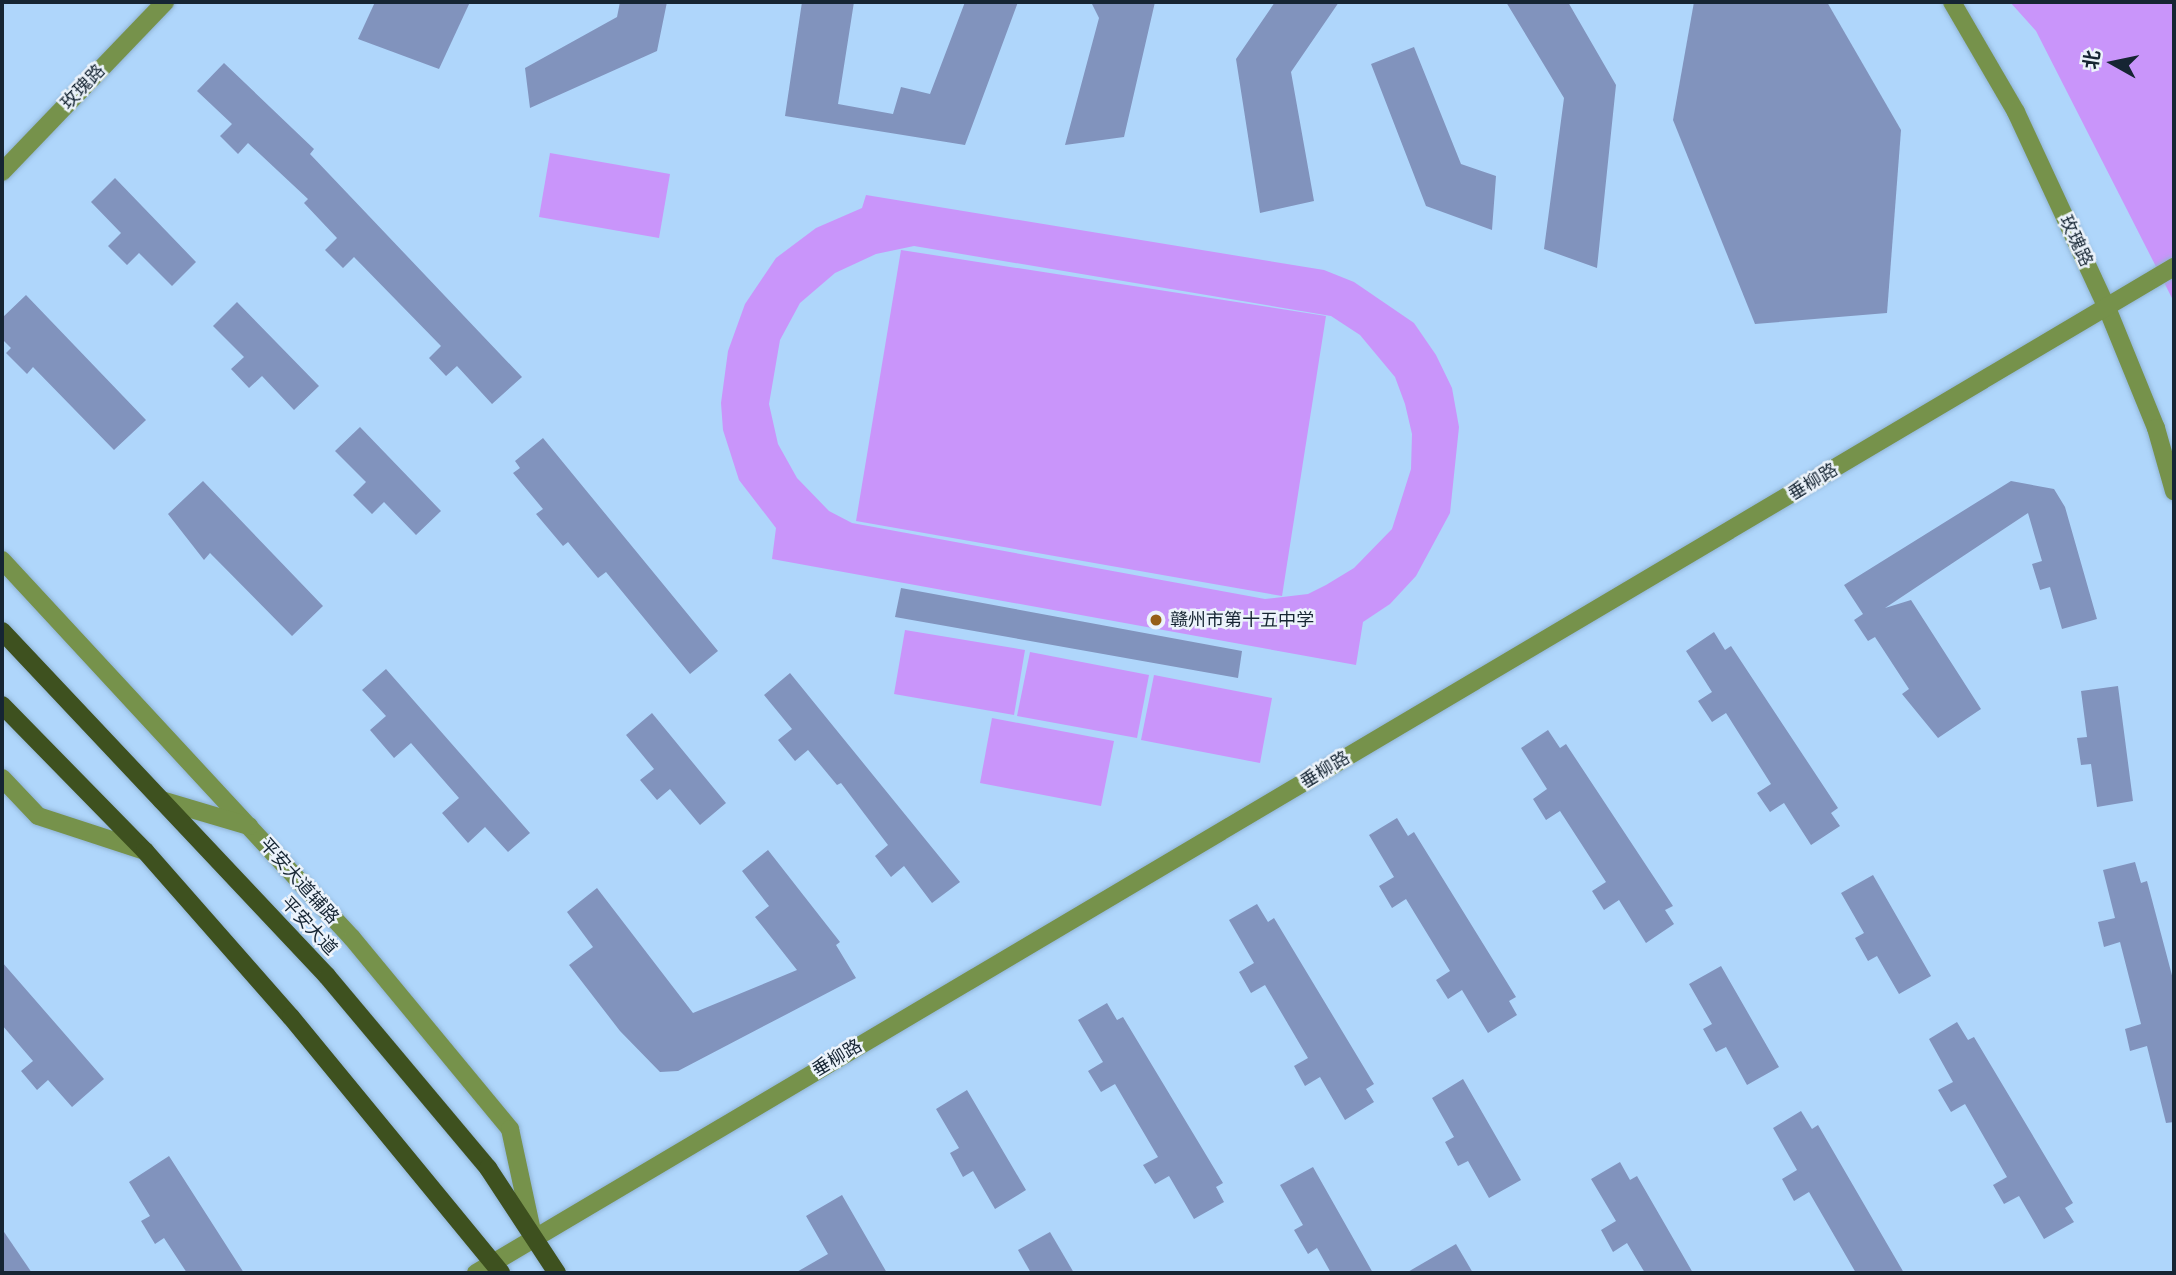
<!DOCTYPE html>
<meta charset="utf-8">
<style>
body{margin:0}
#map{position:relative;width:2176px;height:1275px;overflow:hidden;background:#afd6fb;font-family:Montserrat,"Noto Sans SC",sans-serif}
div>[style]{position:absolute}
.green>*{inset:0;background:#c995fa}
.building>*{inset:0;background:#8193bd}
.roads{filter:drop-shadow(0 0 2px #90b3d3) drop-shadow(0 0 2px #90b3d3)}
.tertiary>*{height:18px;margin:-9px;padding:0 9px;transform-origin:9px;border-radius:9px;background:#76924b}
.primary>*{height:18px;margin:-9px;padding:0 9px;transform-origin:9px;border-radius:9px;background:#3e511f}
.dots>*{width:19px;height:19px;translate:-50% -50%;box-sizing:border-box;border:4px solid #ecf3fb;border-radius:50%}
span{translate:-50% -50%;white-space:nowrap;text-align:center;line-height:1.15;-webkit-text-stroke:5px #ecf3fb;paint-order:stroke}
.street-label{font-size:18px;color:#162533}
.poi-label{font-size:18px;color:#162533}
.left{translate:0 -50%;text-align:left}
.frame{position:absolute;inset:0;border:4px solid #162533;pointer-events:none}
.north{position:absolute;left:2078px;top:28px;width:70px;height:70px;-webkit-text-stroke:5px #ecf3fb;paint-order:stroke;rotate:279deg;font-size:19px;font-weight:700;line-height:28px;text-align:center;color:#162533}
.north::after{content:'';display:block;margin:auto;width:24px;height:32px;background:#162533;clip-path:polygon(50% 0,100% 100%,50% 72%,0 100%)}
</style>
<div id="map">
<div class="green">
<div style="clip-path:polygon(2010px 2px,2174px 2px,2174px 302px,2036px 31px)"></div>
<div style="clip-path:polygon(550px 153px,670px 174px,659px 238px,539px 217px)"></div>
<div style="clip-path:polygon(evenodd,866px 195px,1324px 270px,1354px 282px,1414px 323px,1436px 355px,1452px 388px,1459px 427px,1450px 513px,1416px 576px,1390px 604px,1363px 622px,1356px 665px,772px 559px,776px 528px,739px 480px,723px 430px,721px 403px,728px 351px,745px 304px,776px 258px,816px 228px,862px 208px,866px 195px,914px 246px,1331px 316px,1360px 335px,1395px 377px,1405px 404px,1412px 434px,1411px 469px,1392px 529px,1354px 568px,1326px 585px,1308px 594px,1265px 599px,852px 523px,829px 511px,797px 478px,778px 444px,769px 404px,780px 340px,800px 303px,835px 273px,876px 254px,914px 246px)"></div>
<div style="clip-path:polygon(901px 250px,1326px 316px,1282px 596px,856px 521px)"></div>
<div style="clip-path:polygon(905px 630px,1025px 650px,1014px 715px,894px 694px)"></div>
<div style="clip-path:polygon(1030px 652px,1149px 675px,1137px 738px,1017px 716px)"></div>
<div style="clip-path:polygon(1154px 675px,1272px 698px,1260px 763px,1141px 740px)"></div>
<div style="clip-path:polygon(992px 718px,1114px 741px,1101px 806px,980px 783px)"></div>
</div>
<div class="building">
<div style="clip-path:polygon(375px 2px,470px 2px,439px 69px,358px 39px)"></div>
<div style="clip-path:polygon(620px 2px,667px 2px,657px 51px,530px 108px,525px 68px,617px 17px)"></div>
<div style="clip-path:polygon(802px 2px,854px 2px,838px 104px,893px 114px,901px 87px,930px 94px,965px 2px,1018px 2px,965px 145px,785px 116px)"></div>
<div style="clip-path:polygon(1091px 2px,1155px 2px,1124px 137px,1065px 145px,1099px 18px)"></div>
<div style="clip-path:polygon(1275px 2px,1339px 2px,1291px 72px,1314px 201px,1260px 213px,1236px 59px)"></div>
<div style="clip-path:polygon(1506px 2px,1568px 2px,1616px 85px,1597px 268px,1544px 249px,1564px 98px)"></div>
<div style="clip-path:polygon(1694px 2px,1827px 2px,1901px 130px,1887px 313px,1755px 324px,1673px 120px)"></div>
<div style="clip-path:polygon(1414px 47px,1461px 164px,1496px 176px,1492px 230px,1426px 206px,1371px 64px)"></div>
<div style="clip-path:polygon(224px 63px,314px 149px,310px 154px,522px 377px,492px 404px,457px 366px,446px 376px,429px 358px,441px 346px,354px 257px,343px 268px,325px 250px,337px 238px,304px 203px,308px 199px,248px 143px,238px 154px,220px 136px,232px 124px,197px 91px)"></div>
<div style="clip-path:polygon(115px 178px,196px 262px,172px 286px,139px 253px,127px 265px,108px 246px,121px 233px,91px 202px)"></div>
<div style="clip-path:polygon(26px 295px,146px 420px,114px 450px,33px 367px,27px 374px,6px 353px,11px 348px,2px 339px,2px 318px)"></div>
<div style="clip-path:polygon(237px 302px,319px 386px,294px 410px,262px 376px,249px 388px,231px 369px,244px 357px,213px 326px)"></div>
<div style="clip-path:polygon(360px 427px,441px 511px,416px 535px,384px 502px,372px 514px,353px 495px,366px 482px,335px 451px)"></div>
<div style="clip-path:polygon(543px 438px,718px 651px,690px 674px,606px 572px,598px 578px,568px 542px,563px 546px,536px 514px,543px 509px,513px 473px,520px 468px,515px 461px)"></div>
<div style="clip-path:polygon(203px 481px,323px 606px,292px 636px,210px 553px,204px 560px,168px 514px)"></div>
<div style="clip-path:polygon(2011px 481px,2054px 489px,2065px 507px,2097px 619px,2062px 629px,2050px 587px,2040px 590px,2032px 564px,2042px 561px,2028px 513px,1885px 608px,1911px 600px,1981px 709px,1938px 738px,1902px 694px,1909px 689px,1875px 637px,1868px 641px,1854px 620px,1863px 614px,1844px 585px)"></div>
<div style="clip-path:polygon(901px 588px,1242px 651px,1238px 678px,895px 617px)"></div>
<div style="clip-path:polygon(1714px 632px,1725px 650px,1731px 646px,1838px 808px,1831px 813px,1840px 826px,1811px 845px,1784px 803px,1770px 812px,1757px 793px,1771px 784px,1726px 713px,1712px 722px,1698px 701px,1712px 692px,1686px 651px)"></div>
<div style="clip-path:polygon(386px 669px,530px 833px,508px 852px,485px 827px,468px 843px,442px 813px,459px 798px,411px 743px,394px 758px,370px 730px,386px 716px,362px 690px)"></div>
<div style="clip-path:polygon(790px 673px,960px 882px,932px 903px,904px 866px,891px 877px,875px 856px,888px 845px,841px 783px,837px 785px,808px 750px,795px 761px,778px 740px,792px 729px,764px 695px)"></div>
<div style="clip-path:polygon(2118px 686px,2133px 801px,2097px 807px,2091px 764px,2081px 765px,2077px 738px,2087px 737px,2081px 691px)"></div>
<div style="clip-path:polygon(652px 713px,726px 803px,700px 825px,670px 789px,657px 800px,640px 780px,654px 769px,626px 735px)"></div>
<div style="clip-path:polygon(1548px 730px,1560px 748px,1566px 744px,1673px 906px,1665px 910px,1674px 924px,1646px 943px,1619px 900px,1604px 910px,1592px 891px,1606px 882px,1560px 811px,1546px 820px,1533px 799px,1547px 789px,1521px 748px)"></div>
<div style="clip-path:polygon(1397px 818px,1408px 836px,1414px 832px,1516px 997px,1509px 1001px,1517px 1015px,1488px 1033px,1462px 990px,1448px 999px,1436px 980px,1450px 971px,1406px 899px,1392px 908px,1379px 886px,1394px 877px,1369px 835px)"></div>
<div style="clip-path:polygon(768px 850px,840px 942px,836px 945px,856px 978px,678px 1071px,660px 1072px,620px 1031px,569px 965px,593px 947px,567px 912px,597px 888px,693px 1013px,797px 970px,755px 917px,769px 906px,742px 871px)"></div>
<div style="clip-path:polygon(2135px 862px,2141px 883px,2147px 881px,2174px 983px,2174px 1122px,2166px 1123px,2147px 1046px,2130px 1051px,2125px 1029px,2141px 1024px,2120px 942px,2104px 947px,2098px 922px,2115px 918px,2103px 870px)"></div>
<div style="clip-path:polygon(1873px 875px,1931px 976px,1899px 994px,1877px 956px,1868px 961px,1855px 938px,1864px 933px,1841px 893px)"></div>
<div style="clip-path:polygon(1257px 904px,1268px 922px,1274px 918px,1374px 1084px,1366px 1089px,1374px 1102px,1345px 1120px,1320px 1077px,1305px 1086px,1294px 1066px,1308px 1058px,1265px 985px,1251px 993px,1239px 972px,1254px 963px,1229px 920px)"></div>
<div style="clip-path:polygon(2px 962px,104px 1079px,72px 1107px,48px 1080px,37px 1090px,21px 1071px,33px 1061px,2px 1025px)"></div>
<div style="clip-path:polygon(1721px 966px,1779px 1067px,1747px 1085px,1726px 1047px,1716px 1052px,1703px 1029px,1712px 1024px,1689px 984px)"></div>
<div style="clip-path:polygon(1107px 1003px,1117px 1020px,1123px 1017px,1223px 1183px,1216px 1187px,1224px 1202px,1194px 1219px,1169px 1176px,1155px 1184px,1143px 1165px,1158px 1157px,1115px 1084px,1101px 1092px,1088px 1071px,1103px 1062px,1078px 1020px)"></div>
<div style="clip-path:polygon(1957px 1022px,1968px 1040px,1974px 1037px,2073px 1203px,2065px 1208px,2074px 1222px,2044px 1239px,2019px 1196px,2004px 1204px,1993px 1185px,2007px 1177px,1965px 1104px,1951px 1112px,1938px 1090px,1953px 1082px,1929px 1039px)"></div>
<div style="clip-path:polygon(1463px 1079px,1521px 1180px,1489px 1198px,1468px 1161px,1458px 1166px,1445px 1142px,1454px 1137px,1432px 1098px)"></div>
<div style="clip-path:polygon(967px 1090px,1026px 1190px,995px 1209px,973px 1171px,963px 1177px,950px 1153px,959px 1148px,936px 1109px)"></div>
<div style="clip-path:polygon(1801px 1111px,1812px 1129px,1818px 1125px,1904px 1273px,1856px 1273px,1809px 1192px,1794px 1201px,1782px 1179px,1797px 1170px,1773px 1128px)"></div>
<div style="clip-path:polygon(169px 1156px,244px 1273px,187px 1273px,164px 1238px,155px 1244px,141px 1221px,150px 1216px,129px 1182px)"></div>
<div style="clip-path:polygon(1620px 1162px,1630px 1180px,1637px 1176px,1693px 1273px,1645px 1273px,1627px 1243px,1613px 1252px,1601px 1230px,1616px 1221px,1591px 1179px)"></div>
<div style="clip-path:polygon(1313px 1167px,1373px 1273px,1331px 1273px,1317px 1248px,1308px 1254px,1294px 1230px,1303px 1225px,1280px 1185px)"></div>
<div style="clip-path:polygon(842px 1195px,887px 1273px,795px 1273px,828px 1254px,806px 1216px)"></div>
<div style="clip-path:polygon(2px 1229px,32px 1273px,2px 1273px)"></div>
<div style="clip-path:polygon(1050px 1232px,1074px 1273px,1031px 1273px,1018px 1250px)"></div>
<div style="clip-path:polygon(1456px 1244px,1473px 1273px,1406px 1273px)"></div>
</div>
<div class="roads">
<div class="tertiary">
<div style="left:1952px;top:2px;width:127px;rotate:59.8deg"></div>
<div style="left:2016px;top:112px;width:216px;rotate:65.1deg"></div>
<div style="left:2107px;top:308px;width:130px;rotate:67.8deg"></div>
<div style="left:2156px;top:428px;width:66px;rotate:74.1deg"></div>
<div style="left:2px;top:172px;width:236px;rotate:-46.2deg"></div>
<div style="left:2px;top:560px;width:515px;rotate:47.2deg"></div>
<div style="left:352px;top:938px;width:248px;rotate:50.4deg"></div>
<div style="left:510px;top:1129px;width:108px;rotate:77.8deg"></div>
<div style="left:2px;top:778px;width:52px;rotate:46.5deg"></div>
<div style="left:38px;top:816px;width:113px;rotate:18.1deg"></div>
<div style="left:161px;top:800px;width:92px;rotate:16.5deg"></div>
<div style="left:476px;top:1273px;width:1974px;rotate:-30.65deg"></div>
</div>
<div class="primary">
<div style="left:2px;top:631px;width:474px;rotate:46.7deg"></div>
<div style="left:327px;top:976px;width:251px;rotate:50deg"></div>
<div style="left:488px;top:1168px;width:126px;rotate:56.7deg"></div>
<div style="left:2px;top:705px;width:204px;rotate:45.6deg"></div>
<div style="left:145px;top:851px;width:221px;rotate:48.7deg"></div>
<div style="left:291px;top:1017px;width:331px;rotate:50.6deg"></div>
</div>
</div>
<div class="dots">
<div style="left:1156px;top:620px;background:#965f18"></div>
</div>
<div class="street-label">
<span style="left:83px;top:87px;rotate:-46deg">玫瑰路</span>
<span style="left:2076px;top:241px;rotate:65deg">玫瑰路</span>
<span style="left:1813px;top:482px;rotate:-31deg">垂柳路</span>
<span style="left:1325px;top:770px;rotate:-31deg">垂柳路</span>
<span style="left:299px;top:881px;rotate:48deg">平安大道辅路</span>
<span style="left:309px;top:926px;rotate:47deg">平安大道</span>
<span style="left:837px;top:1058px;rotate:-31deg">垂柳路</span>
</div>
<div class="poi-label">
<span class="left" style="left:1170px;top:620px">赣州市第十五中学</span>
</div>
<div class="frame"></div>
<div class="north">北</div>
</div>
